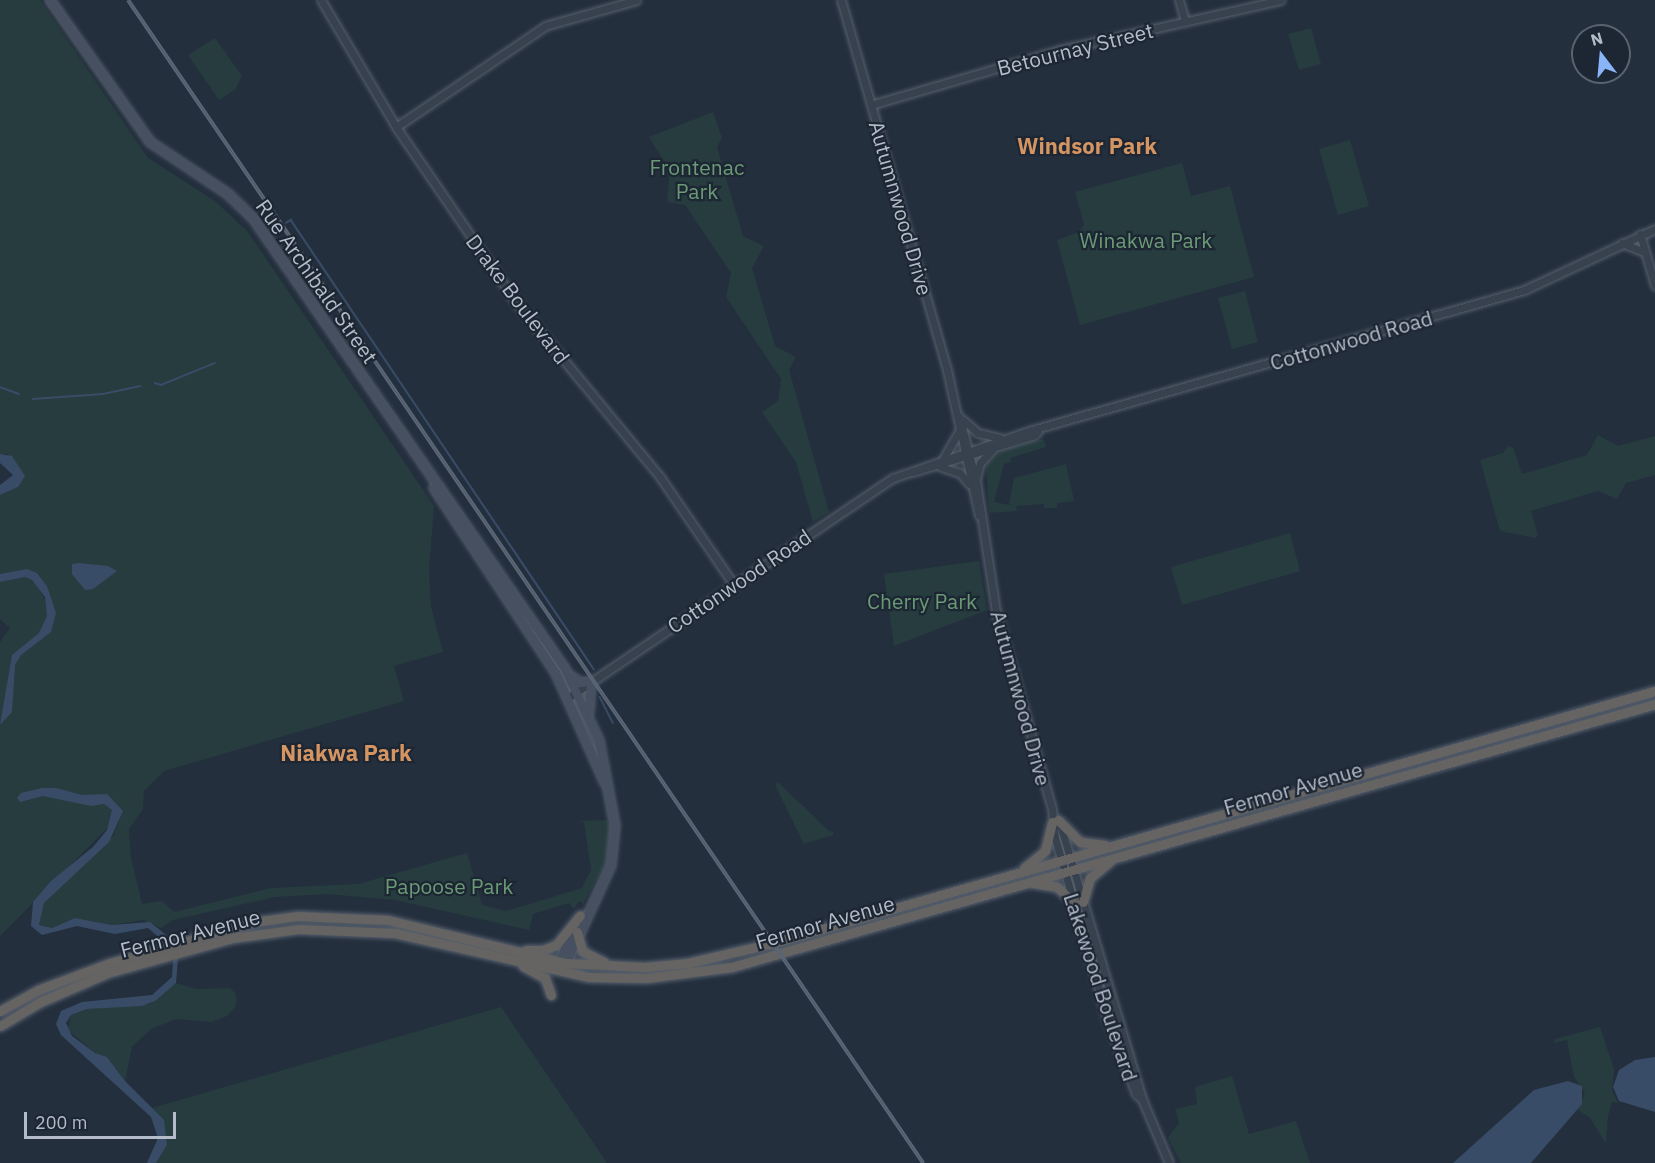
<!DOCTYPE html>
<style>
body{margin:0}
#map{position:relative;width:1655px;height:1163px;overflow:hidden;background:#242f3e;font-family:"IBM Plex Sans",sans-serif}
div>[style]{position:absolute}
.green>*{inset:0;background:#263c3f}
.water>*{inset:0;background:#394c67}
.stream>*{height:1.5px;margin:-0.75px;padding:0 0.75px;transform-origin:0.75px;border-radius:0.75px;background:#394c67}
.roads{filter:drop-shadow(0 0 2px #565f6c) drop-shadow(0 0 2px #565f6c)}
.tertiary>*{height:7px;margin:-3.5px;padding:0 3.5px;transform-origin:3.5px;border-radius:3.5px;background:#38414e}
.secondary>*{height:8px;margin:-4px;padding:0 4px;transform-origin:4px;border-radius:4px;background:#465061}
.trunk>*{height:9px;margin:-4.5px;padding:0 4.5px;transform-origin:4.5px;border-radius:4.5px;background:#656462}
.rail>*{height:4px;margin-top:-2px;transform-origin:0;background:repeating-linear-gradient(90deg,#1d2633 0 4.5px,#5a6575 0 9px);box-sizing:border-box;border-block:2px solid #5a6575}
span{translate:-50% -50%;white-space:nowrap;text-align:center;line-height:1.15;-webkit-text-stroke:4.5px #1d2633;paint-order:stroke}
.street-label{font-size:21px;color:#b4bcc9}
.park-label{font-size:21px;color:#6b9a76}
.neighbourhood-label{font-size:22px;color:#d59563;font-weight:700}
.north{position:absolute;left:1571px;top:24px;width:60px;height:60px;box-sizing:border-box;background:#1d2633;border:2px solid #59626f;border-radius:50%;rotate:344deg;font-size:16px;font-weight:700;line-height:24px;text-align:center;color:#b4bcc9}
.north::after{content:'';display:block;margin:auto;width:21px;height:27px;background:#8ab4f8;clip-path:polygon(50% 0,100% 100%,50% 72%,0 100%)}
.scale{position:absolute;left:24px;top:1112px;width:152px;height:27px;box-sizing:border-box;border:3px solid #b4bcc9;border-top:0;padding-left:8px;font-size:18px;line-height:21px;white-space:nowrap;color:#b4bcc9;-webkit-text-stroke:4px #1d2633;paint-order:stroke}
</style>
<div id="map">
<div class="green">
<div style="clip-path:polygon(0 0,40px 0,148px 158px,215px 201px,248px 232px,434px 506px,429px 570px,431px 607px,443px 652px,394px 666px,404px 701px,164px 771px,144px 791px,143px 809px,129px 829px,131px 858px,142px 904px,162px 901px,174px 912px,271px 888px,358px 884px,467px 853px,482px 905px,506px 911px,582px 888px,591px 870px,584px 822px,577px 821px,607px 820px,610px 827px,604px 866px,583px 904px,579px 901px,574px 909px,569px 903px,533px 914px,529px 930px,395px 900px,327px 894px,275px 897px,173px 920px,161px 928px,143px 920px,112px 925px,75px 918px,52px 928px,39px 925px,44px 903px,113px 836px,122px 813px,0 936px,0 642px,10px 628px,0 619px,0 582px,25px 577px,35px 582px,48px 605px,51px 601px,47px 586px,37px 573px,0 574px,0 495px,18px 487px,8px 454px,0 454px)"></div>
<div style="clip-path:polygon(1311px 28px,1321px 64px,1299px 70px,1288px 34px)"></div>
<div style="clip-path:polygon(215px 38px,242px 76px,236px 89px,219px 100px,188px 55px)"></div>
<div style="clip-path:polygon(713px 112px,722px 138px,717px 147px,743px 236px,764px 246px,752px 268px,775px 346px,796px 357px,789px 370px,829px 512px,813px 522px,796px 462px,762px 412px,778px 401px,781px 379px,726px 297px,731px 273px,685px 205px,667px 202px,670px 171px,649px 137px)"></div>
<div style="clip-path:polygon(1350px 140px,1369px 206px,1338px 215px,1319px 149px)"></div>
<div style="clip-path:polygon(1182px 163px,1191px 196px,1230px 186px,1254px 277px,1080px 325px,1057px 240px,1079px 232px,1084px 224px,1075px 192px)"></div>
<div style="clip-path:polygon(1245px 291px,1258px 342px,1232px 349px,1218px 298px)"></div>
<div style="clip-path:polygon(1598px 435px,1618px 446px,1655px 436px,1655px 475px,1626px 483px,1617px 499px,1598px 491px,1531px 511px,1538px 535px,1536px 538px,1500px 531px,1480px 460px,1503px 453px,1508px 446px,1513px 447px,1522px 474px,1587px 455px)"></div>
<div style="clip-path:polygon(1044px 439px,1046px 447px,1010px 458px,1011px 462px,1004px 464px,994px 502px,1009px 505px,1014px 478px,1066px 464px,1074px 501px,1057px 503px,1057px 508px,1044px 508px,1044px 504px,1016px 506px,1017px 511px,989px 513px,986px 465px,1003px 450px)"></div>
<div style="clip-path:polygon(1290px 533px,1300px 571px,1182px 605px,1171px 567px)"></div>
<div style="clip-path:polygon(979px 561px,987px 610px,894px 646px,884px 574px)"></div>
<div style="clip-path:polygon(778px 782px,830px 832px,834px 831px,833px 835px,804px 844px,775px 785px)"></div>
<div style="clip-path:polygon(176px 983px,196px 989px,230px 988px,236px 994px,236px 1006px,227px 1016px,212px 1022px,176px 1019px,151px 1029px,132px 1047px,125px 1081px,107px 1057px,95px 1053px,68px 1030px,71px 1015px,87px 1009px,150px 1004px)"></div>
<div style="clip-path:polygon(501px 1007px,607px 1163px,156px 1163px,167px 1145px,152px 1108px)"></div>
<div style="clip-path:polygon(1600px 1027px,1614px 1069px,1612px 1090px,1618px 1103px,1612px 1102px,1608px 1116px,1606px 1143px,1589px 1117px,1578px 1110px,1585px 1093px,1574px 1077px,1567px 1040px,1554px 1043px,1555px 1039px)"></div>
<div style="clip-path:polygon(1232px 1076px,1249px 1134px,1296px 1121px,1310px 1163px,1181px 1163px,1168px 1138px,1179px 1123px,1175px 1109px,1197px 1104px,1195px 1087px)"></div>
</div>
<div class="water">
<div style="clip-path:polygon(0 454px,12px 456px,25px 476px,18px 487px,0 495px,0 485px,13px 475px,0 463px)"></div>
<div style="clip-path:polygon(79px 563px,108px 566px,117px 571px,93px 589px,85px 590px,72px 574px,72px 564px)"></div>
<div style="clip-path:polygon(27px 569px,37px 573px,47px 586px,56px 613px,51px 632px,21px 655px,15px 665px,12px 712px,0 725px,12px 655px,39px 633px,47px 616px,45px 597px,32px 580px,25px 577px,0 582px,0 574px)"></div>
<div style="clip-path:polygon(42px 788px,56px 788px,82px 795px,107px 794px,123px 811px,109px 842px,44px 903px,39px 925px,52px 928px,75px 918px,112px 925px,150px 922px,170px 938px,178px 958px,176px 983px,155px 1001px,142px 1006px,87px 1009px,71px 1015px,66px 1023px,72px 1036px,95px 1053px,107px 1057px,125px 1081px,164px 1120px,167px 1145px,156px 1163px,147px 1163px,158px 1138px,151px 1117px,61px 1035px,56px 1024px,61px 1011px,82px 1002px,152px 995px,172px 977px,173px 960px,161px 939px,148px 928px,115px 934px,77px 926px,42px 935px,31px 926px,33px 902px,51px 881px,93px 847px,107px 830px,112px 810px,104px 804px,91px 806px,43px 796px,20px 802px,17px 798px,21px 793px)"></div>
<div style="clip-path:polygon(1655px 1057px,1655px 1112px,1619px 1101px,1613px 1087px,1619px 1070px,1635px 1060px)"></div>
<div style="clip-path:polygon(1568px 1081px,1582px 1086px,1582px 1104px,1531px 1163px,1453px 1163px,1534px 1090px)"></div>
</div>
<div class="stream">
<div style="left:286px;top:223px;width:6px;rotate:-31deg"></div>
<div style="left:291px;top:220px;width:542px;rotate:55.99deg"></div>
<div style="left:277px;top:229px;width:3px;rotate:-45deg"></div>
<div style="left:155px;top:383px;width:6px;rotate:18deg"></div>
<div style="left:161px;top:385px;width:58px;rotate:-22.2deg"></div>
<div style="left:0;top:387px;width:20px;rotate:20deg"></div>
<div style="left:33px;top:399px;width:70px;rotate:-4.1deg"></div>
<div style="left:103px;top:394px;width:38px;rotate:-12deg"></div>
<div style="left:600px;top:697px;width:29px;rotate:63deg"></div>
</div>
<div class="roads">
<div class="tertiary">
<div style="left:321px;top:0;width:147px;rotate:59.4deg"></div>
<div style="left:396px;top:127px;width:211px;rotate:55.6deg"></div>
<div style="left:515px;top:301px;width:228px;rotate:50.5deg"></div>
<div style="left:660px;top:477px;width:131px;rotate:55.6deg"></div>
<div style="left:841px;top:0;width:385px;rotate:74deg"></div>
<div style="left:947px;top:370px;width:149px;rotate:77.6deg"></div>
<div style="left:1179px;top:0;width:22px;rotate:74deg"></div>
<div style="left:871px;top:105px;width:196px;rotate:-16.3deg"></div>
<div style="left:1059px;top:50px;width:227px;rotate:-12.7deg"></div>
<div style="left:396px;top:127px;width:180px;rotate:-34.1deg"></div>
<div style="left:545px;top:26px;width:95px;rotate:-15.9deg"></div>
<div style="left:1640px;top:234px;width:54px;rotate:73.9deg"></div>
<div style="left:1622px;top:243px;width:24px;rotate:22deg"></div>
<div style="left:959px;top:416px;width:67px;rotate:75.3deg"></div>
<div style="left:976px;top:481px;width:132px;rotate:81.3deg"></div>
<div style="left:996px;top:611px;width:206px;rotate:74.2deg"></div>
<div style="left:1052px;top:809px;width:29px;rotate:84deg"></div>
<div style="left:1055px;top:838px;width:191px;rotate:73.8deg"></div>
<div style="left:1108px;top:1021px;width:78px;rotate:69deg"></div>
<div style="left:1136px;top:1094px;width:8px;rotate:40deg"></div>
<div style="left:963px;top:420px;width:20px;rotate:41deg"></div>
<div style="left:978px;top:433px;width:22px;rotate:13deg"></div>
<div style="left:943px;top:459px;width:32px;rotate:-60deg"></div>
<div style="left:941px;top:467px;width:20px;rotate:18deg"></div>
<div style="left:960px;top:473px;width:14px;rotate:51deg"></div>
<div style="left:913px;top:472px;width:127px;rotate:-16.9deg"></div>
<div style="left:1035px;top:435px;width:5px;rotate:-53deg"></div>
<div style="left:976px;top:479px;width:16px;rotate:-76deg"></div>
<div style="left:980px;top:463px;width:18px;rotate:-47deg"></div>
<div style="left:569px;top:697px;width:391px;rotate:-34.1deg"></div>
<div style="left:893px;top:478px;width:147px;rotate:-19.1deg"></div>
<div style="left:1032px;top:430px;width:512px;rotate:-15.88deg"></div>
<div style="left:1524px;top:290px;width:145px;rotate:-25deg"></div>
<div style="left:1060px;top:824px;width:287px;rotate:73.4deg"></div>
<div style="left:1142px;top:1099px;width:69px;rotate:67.1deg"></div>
</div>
<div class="secondary">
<div style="left:50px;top:0;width:174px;rotate:54.8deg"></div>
<div style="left:150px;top:142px;width:94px;rotate:33.7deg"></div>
<div style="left:228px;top:194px;width:35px;rotate:44deg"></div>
<div style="left:253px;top:218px;width:548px;rotate:55.32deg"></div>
<div style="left:565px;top:669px;width:80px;rotate:64.7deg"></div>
<div style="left:599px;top:741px;width:86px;rotate:79.3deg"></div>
<div style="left:615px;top:826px;width:39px;rotate:96deg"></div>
<div style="left:611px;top:865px;width:111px;rotate:114.5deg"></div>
<div style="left:434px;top:488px;width:222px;rotate:56.6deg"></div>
<div style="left:556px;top:673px;width:120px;rotate:66deg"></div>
<div style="left:572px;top:677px;width:10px;rotate:37deg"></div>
<div style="left:580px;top:683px;width:11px;rotate:-5deg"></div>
<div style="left:591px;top:682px;width:29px;rotate:94deg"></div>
<div style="left:558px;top:967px;width:42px;rotate:-69deg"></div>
</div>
<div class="trunk">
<div style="left:1058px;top:820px;width:31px;rotate:45deg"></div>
<div style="left:1080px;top:842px;width:25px;rotate:7deg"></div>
<div style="left:1024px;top:868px;width:27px;rotate:-39deg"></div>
<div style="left:1045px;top:851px;width:30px;rotate:-76deg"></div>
<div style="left:1033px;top:883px;width:24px;rotate:9deg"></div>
<div style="left:1057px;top:887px;width:25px;rotate:43deg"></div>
<div style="left:1083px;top:902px;width:25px;rotate:-74deg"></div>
<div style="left:1090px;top:878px;width:26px;rotate:-40deg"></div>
<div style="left:577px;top:932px;width:20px;rotate:75deg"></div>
<div style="left:582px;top:951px;width:25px;rotate:27deg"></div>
<div style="left:526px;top:950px;width:17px"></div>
<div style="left:543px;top:950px;width:14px;rotate:-21deg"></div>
<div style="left:556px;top:945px;width:38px;rotate:-51deg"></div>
<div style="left:523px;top:966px;width:25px;rotate:29deg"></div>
<div style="left:545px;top:978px;width:18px;rotate:71deg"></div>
<div style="left:0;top:1011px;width:43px;rotate:-28.9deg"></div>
<div style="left:38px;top:990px;width:77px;rotate:-20.6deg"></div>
<div style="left:110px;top:963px;width:150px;rotate:-15.9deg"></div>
<div style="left:254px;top:922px;width:43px;rotate:-7.9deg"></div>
<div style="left:297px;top:916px;width:91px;rotate:2.5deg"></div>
<div style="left:388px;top:920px;width:183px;rotate:13.6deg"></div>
<div style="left:566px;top:963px;width:79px;rotate:2.9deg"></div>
<div style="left:645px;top:967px;width:43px;rotate:-5.3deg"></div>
<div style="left:688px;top:963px;width:87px;rotate:-13.2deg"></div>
<div style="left:773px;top:943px;width:917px;rotate:-15.95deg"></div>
<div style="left:0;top:1026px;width:47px;rotate:-31deg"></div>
<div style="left:40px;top:1002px;width:73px;rotate:-23.4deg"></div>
<div style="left:107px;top:973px;width:130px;rotate:-15.6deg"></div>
<div style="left:232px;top:938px;width:68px;rotate:-7.7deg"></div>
<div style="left:299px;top:929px;width:96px;rotate:2.4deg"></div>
<div style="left:395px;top:933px;width:199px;rotate:12.8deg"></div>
<div style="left:589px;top:977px;width:57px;rotate:1deg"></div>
<div style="left:646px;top:978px;width:87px;rotate:-7.3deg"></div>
<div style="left:732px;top:967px;width:960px;rotate:-15.9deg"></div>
</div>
</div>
<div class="rail">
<div style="left:128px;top:0;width:1409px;rotate:55.64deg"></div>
</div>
<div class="street-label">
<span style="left:1075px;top:49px;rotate:-14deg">Betournay Street</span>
<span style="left:901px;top:208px;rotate:74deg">Autumnwood Drive</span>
<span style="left:317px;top:281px;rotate:55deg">Rue Archibald Street</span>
<span style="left:518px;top:299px;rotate:53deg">Drake Boulevard</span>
<span style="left:1351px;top:340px;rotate:-16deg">Cottonwood Road</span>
<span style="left:739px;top:581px;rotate:-34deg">Cottonwood Road</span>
<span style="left:1021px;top:698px;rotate:75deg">Autumnwood Drive</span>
<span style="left:1293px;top:788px;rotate:-16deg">Fermor Avenue</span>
<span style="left:825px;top:922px;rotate:-16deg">Fermor Avenue</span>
<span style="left:190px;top:933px;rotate:-14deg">Fermor Avenue</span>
<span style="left:1101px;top:987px;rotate:72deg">Lakewood Boulevard</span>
</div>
<div class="park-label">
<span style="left:697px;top:179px">Frontenac<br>Park</span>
<span style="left:1146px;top:240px">Winakwa Park</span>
<span style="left:922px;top:601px">Cherry Park</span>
<span style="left:449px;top:886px">Papoose Park</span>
</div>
<div class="neighbourhood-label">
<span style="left:1087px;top:146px">Windsor Park</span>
<span style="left:346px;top:753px">Niakwa Park</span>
</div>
<div class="north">N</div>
<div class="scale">200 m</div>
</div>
